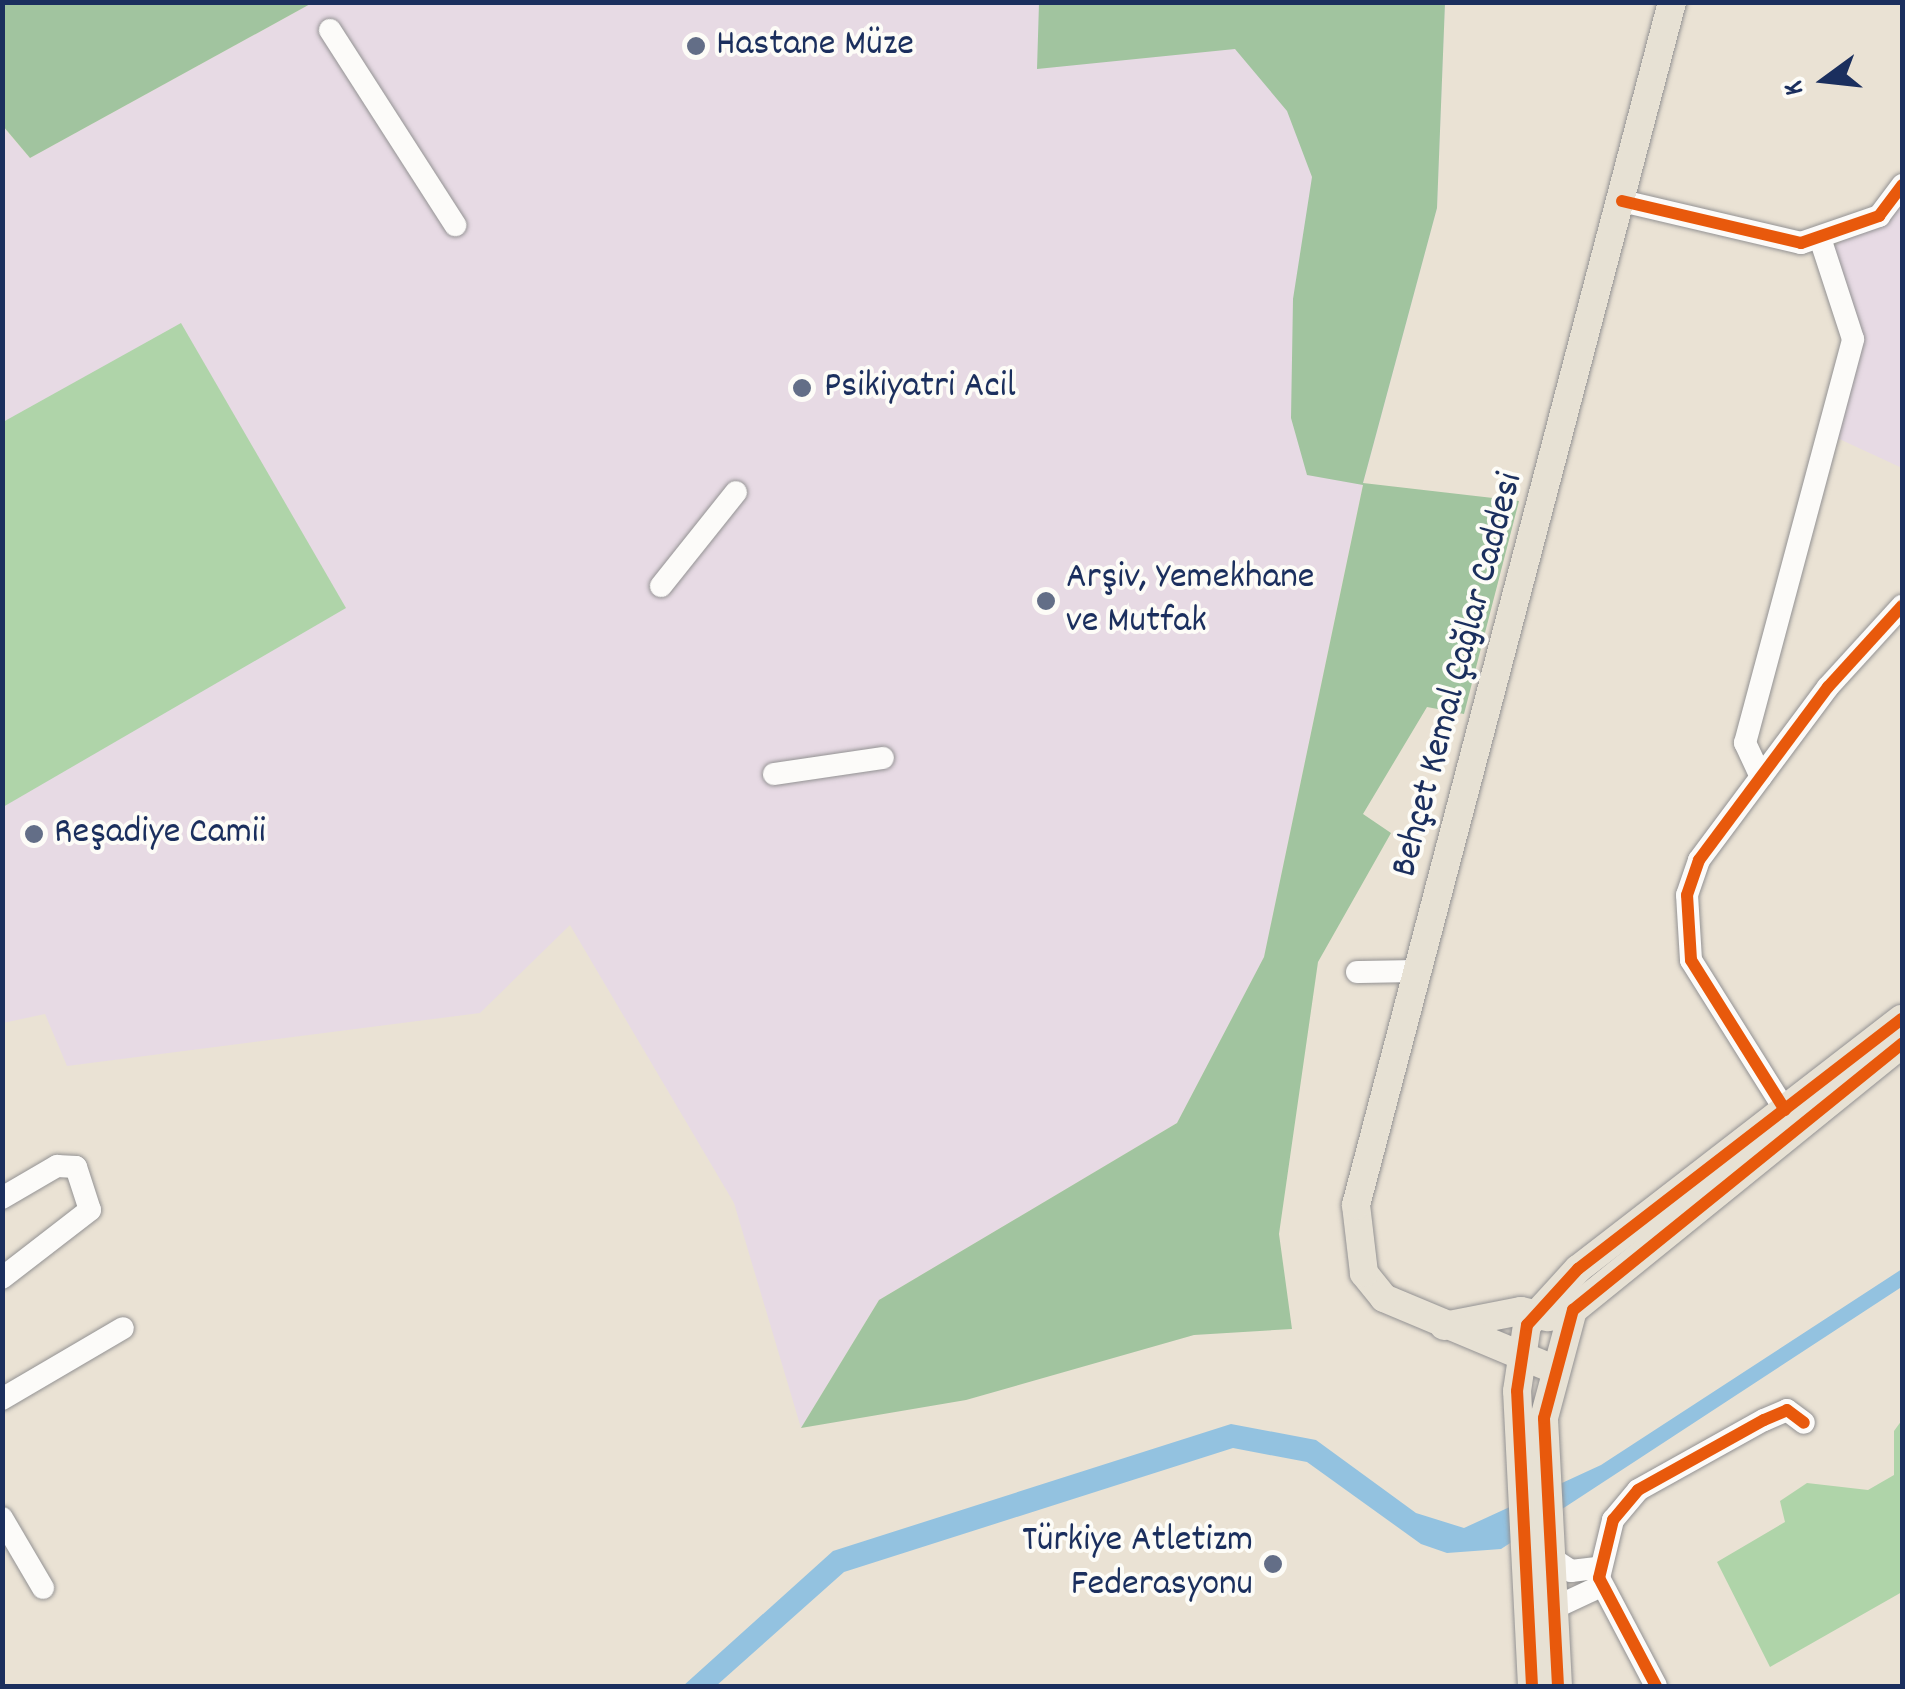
<!DOCTYPE html>
<meta charset="utf-8">
<style>
body{margin:0}
#map{position:relative;width:1905px;height:1689px;overflow:hidden;background:#eae2d4;font-family:Dekko,sans-serif}
div>[style]{position:absolute}
.built>*{inset:0;background:#e7dae4}
.green>*{inset:0;background:#afd4a9}
.forest>*{inset:0;background:#a1c49f}
.water>*{inset:0;background:#93c2e0}
.roads{filter:drop-shadow(0 0 2px #939293) drop-shadow(0 0 2px #939293)}
.minor>*{height:22px;margin:-11px;padding:0 11px;transform-origin:11px;border-radius:11px;background:#fcfbf9}
.major>*{height:28px;margin:-14px;padding:0 14px;transform-origin:14px;border-radius:14px;background:#e7e1d4}
.cycleway>*{height:12px;margin:-6px;padding:0 6px;transform-origin:6px;border-radius:6px;background:#e8590c}
.dots>*{width:28px;height:28px;translate:-50% -50%;box-sizing:border-box;border:5px solid #fdfcf7;border-radius:50%}
span{translate:-50% -50%;white-space:nowrap;text-align:center;line-height:1.15;-webkit-text-stroke:8px #fdfcf7;paint-order:stroke}
.poi-label{font-size:38px;color:#1b2f5e}
.left{translate:0 -50%;text-align:left}
.right{translate:-100% -50%;text-align:right}
.street-label{font-size:38px;color:#1b2f5e}
.frame{position:absolute;inset:0;border:5px solid #1b2f5e;pointer-events:none}
.north{position:absolute;left:1775px;top:30px;width:100px;height:100px;-webkit-text-stroke:8px #fdfcf7;paint-order:stroke;rotate:255deg;font-size:28px;font-weight:700;line-height:40px;text-align:center;color:#1b2f5e}
.north::after{content:'';display:block;margin:auto;width:35px;height:45px;background:#1b2f5e;clip-path:polygon(50% 0,100% 100%,50% 72%,0 100%)}
</style>
<div id="map">
<div class="built">
<div style="clip-path:polygon(312px 3px,1445px 3px,1437px 208px,1363px 484px,1264px 957px,1177px 1123px,879px 1300px,801px 1428px,734px 1203px,570px 925px,480px 1013px,67px 1066px,45px 1014px,3px 1023px,2px 126px,30px 158px)"></div>
<div style="clip-path:polygon(1902px 200px,1902px 468px,1835px 437px,1861px 341px,1833px 247px)"></div>
</div>
<div class="green">
<div style="clip-path:polygon(181px 323px,346px 608px,3px 807px,3px 422px)"></div>
<div style="clip-path:polygon(1902px 1420px,1902px 1592px,1770px 1667px,1717px 1562px,1785px 1522px,1780px 1501px,1807px 1483px,1868px 1490px,1894px 1475px,1894px 1431px)"></div>
</div>
<div class="forest">
<div style="clip-path:polygon(2px 3px,3px 2px,312px 3px,30px 158px,3px 126px)"></div>
<div style="clip-path:polygon(1039px 3px,1445px 3px,1437px 208px,1363px 483px,1519px 501px,1464px 714px,1427px 707px,1363px 814px,1391px 833px,1318px 962px,1279px 1234px,1292px 1329px,1194px 1335px,966px 1400px,801px 1428px,879px 1300px,1177px 1123px,1264px 957px,1363px 485px,1307px 475px,1291px 418px,1293px 299px,1312px 177px,1287px 111px,1235px 49px,1037px 69px)"></div>
</div>
<div class="water">
<div style="clip-path:polygon(1902px 1269px,1900px 1288px,1501px 1549px,1447px 1553px,1421px 1544px,1307px 1462px,1233px 1448px,844px 1572px,716px 1686px,683px 1686px,833px 1551px,1231px 1424px,1316px 1440px,1416px 1513px,1464px 1528px,1601px 1465px)"></div>
</div>
<div class="roads">
<div class="minor">
<div style="left:330px;top:30px;width:232px;rotate:57.3deg"></div>
<div style="left:1622px;top:201px;width:184px;rotate:13.2deg"></div>
<div style="left:1801px;top:243px;width:83px;rotate:-19.1deg"></div>
<div style="left:1879px;top:216px;width:39px;rotate:-53deg"></div>
<div style="left:661px;top:586px;width:120px;rotate:-51.4deg"></div>
<div style="left:774px;top:774px;width:110px;rotate:-8.4deg"></div>
<div style="left:1761px;top:777px;width:38px;rotate:-115deg"></div>
<div style="left:1745px;top:743px;width:418px;rotate:-75deg"></div>
<div style="left:1853px;top:339px;width:106px;rotate:-108.1deg"></div>
<div style="left:1357px;top:972px;width:62px;rotate:-0.9deg"></div>
<div style="left:1785px;top:1110px;width:177px;rotate:-122.1deg"></div>
<div style="left:1691px;top:960px;width:65px;rotate:-93.5deg"></div>
<div style="left:1687px;top:895px;width:37px;rotate:-71deg"></div>
<div style="left:1699px;top:860px;width:216px;rotate:-53.3deg"></div>
<div style="left:1828px;top:687px;width:110px;rotate:-47.6deg"></div>
<div style="left:2px;top:1198px;width:64px;rotate:-30.2deg"></div>
<div style="left:57px;top:1166px;width:19px;rotate:3deg"></div>
<div style="left:76px;top:1167px;width:45px;rotate:72deg"></div>
<div style="left:90px;top:1210px;width:111px;rotate:142.3deg"></div>
<div style="left:2px;top:1399px;width:140px;rotate:-30.4deg"></div>
<div style="left:2px;top:1518px;width:81px;rotate:59.6deg"></div>
<div style="left:1551px;top:1558px;width:24px;rotate:33deg"></div>
<div style="left:1571px;top:1571px;width:26px;rotate:-7deg"></div>
<div style="left:1554px;top:1608px;width:52px;rotate:-25.1deg"></div>
<div style="left:1656px;top:1686px;width:122px;rotate:-117.8deg"></div>
<div style="left:1599px;top:1578px;width:60px;rotate:-76.4deg"></div>
<div style="left:1613px;top:1520px;width:39px;rotate:-50deg"></div>
<div style="left:1638px;top:1490px;width:144px;rotate:-29.1deg"></div>
<div style="left:1764px;top:1420px;width:25px;rotate:-23deg"></div>
<div style="left:1787px;top:1410px;width:21px;rotate:37deg"></div>
</div>
<div class="major">
<div style="left:1444px;top:1326px;width:78px;rotate:-11deg"></div>
<div style="left:1521px;top:1311px;width:28px;rotate:13deg"></div>
<div style="left:1551px;top:1368px;width:181px;rotate:-157.3deg"></div>
<div style="left:1384px;top:1298px;width:32px;rotate:-129deg"></div>
<div style="left:1364px;top:1273px;width:68px;rotate:-96.7deg"></div>
<div style="left:1356px;top:1205px;width:1244px;rotate:-75.28deg"></div>
<div style="left:1532px;top:1686px;width:295px;rotate:-92.9deg"></div>
<div style="left:1517px;top:1391px;width:67px;rotate:-81.4deg"></div>
<div style="left:1527px;top:1325px;width:76px;rotate:-47.7deg"></div>
<div style="left:1578px;top:1269px;width:409px;rotate:-37.7deg"></div>
<div style="left:1558px;top:1686px;width:268px;rotate:-93deg"></div>
<div style="left:1544px;top:1418px;width:112px;rotate:-75deg"></div>
<div style="left:1573px;top:1310px;width:423px;rotate:-39deg"></div>
</div>
</div>
<div class="cycleway">
<div style="left:1622px;top:201px;width:184px;rotate:13.2deg"></div>
<div style="left:1801px;top:243px;width:83px;rotate:-19.1deg"></div>
<div style="left:1879px;top:216px;width:39px;rotate:-53deg"></div>
<div style="left:1785px;top:1110px;width:177px;rotate:-122.1deg"></div>
<div style="left:1691px;top:960px;width:65px;rotate:-93.5deg"></div>
<div style="left:1687px;top:895px;width:37px;rotate:-71deg"></div>
<div style="left:1699px;top:860px;width:216px;rotate:-53.3deg"></div>
<div style="left:1828px;top:687px;width:110px;rotate:-47.6deg"></div>
<div style="left:1532px;top:1686px;width:295px;rotate:-92.9deg"></div>
<div style="left:1517px;top:1391px;width:67px;rotate:-81.4deg"></div>
<div style="left:1527px;top:1325px;width:76px;rotate:-47.7deg"></div>
<div style="left:1578px;top:1269px;width:409px;rotate:-37.7deg"></div>
<div style="left:1558px;top:1686px;width:268px;rotate:-93deg"></div>
<div style="left:1544px;top:1418px;width:112px;rotate:-75deg"></div>
<div style="left:1573px;top:1310px;width:423px;rotate:-39deg"></div>
<div style="left:1656px;top:1686px;width:122px;rotate:-117.8deg"></div>
<div style="left:1599px;top:1578px;width:60px;rotate:-76.4deg"></div>
<div style="left:1613px;top:1520px;width:39px;rotate:-50deg"></div>
<div style="left:1638px;top:1490px;width:144px;rotate:-29.1deg"></div>
<div style="left:1764px;top:1420px;width:25px;rotate:-23deg"></div>
<div style="left:1787px;top:1410px;width:21px;rotate:37deg"></div>
</div>
<div class="dots">
<div style="left:696px;top:46px;background:#636e87"></div>
<div style="left:802px;top:388px;background:#636e87"></div>
<div style="left:1046px;top:601px;background:#636e87"></div>
<div style="left:34px;top:834px;background:#636e87"></div>
<div style="left:1273px;top:1564px;background:#636e87"></div>
</div>
<div class="poi-label">
<span class="left" style="left:716px;top:46px">Hastane Müze</span>
<span class="left" style="left:824px;top:388px">Psikiyatri Acil</span>
<span class="left" style="left:1066px;top:601px">Arşiv, Yemekhane<br>ve Mutfak</span>
<span class="left" style="left:54px;top:834px">Reşadiye Camii</span>
<span class="right" style="left:1253px;top:1564px">Türkiye Atletizm<br>Federasyonu</span>
</div>
<div class="street-label">
<span style="left:1459px;top:675px;rotate:-75deg">Behçet Kemal Çağlar Caddesi</span>
</div>
<div class="frame"></div>
<div class="north">K</div>
</div>
